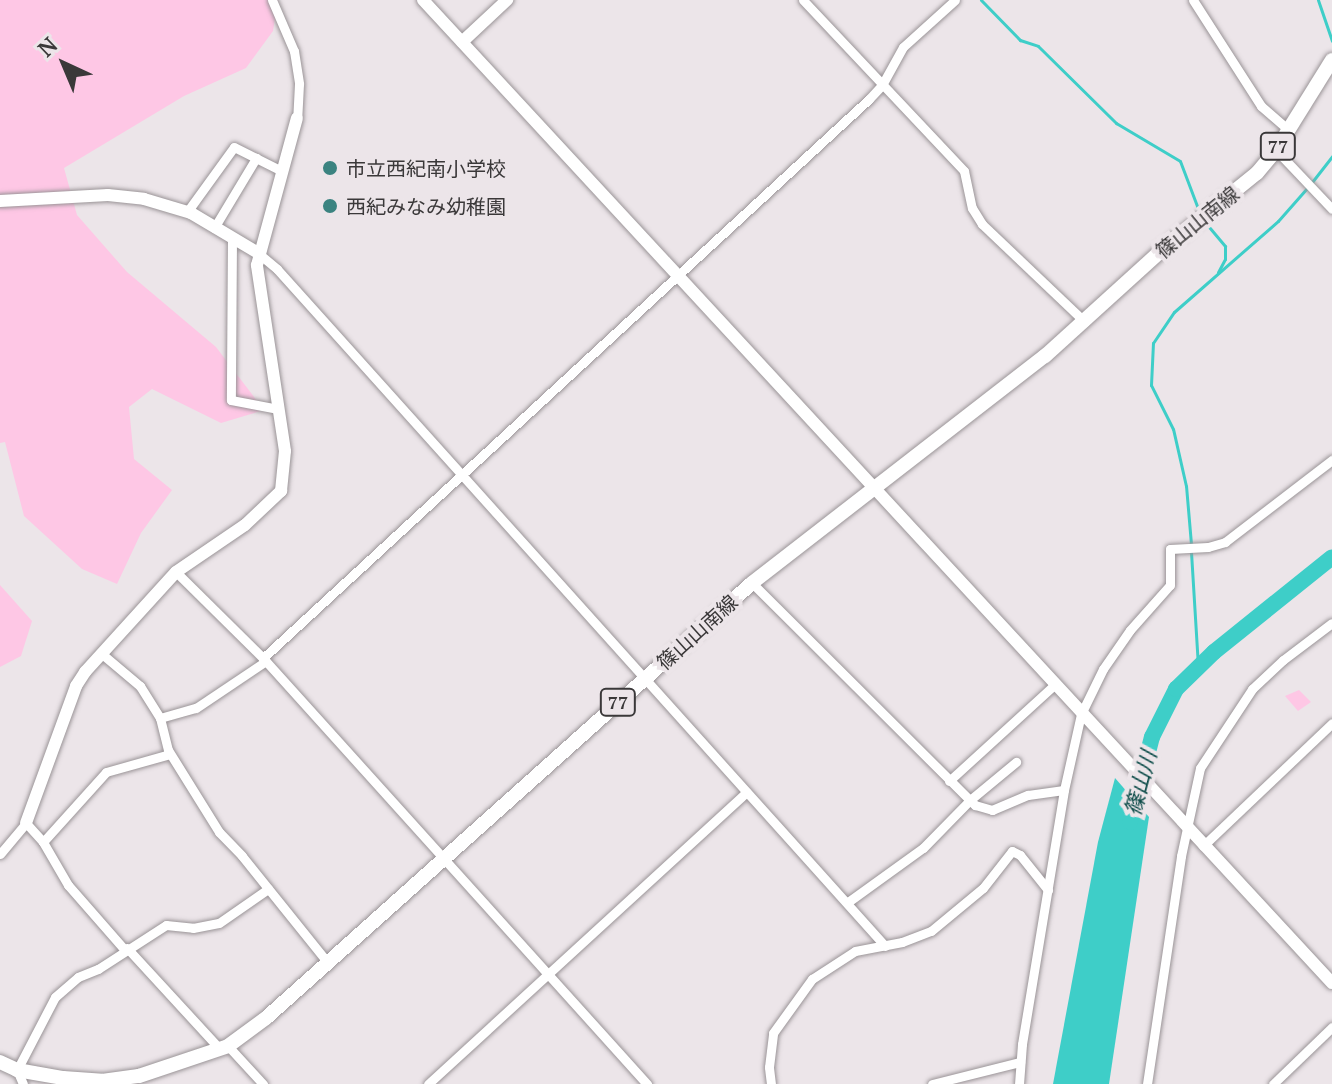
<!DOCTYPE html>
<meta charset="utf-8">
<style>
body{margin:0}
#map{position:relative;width:1332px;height:1084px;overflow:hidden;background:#ece5e9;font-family:"PT Serif","Noto Sans JP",serif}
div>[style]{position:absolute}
.green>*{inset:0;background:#fec7e5}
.water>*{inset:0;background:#3ecec8}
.stream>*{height:3px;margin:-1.5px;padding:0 1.5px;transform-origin:1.5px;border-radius:1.5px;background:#3ecec8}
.river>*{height:16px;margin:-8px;padding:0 8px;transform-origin:8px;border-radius:8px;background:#3ecec8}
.roads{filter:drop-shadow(0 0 2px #9a9497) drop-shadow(0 0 2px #9a9497)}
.street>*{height:9px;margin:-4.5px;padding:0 4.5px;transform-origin:4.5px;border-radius:4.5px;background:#fff}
.secondary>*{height:12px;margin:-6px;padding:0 6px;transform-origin:6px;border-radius:6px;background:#fff}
.primary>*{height:14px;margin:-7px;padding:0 7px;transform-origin:7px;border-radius:7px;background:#fff}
.dots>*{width:22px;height:22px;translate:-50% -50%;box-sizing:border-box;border:4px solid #ece5e9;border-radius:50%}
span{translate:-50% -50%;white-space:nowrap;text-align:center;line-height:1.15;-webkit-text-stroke:8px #ece5e9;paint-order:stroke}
.shield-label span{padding:2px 6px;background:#ece5e9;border:2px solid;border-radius:6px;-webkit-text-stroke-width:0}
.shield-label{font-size:18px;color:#3a3839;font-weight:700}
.poi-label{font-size:20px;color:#3a3839}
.left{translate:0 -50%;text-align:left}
.street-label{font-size:20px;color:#3a3839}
.water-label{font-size:22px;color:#0c4b48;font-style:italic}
.north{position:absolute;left:24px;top:24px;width:80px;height:80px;-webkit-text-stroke:6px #ece5e9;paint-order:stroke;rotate:316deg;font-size:22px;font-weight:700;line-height:32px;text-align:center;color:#3a3839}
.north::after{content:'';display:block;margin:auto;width:28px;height:36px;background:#3a3839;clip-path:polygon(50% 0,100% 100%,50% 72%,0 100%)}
</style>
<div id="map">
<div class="green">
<div style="clip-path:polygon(0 0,278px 0,273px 31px,246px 68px,184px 96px,64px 168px,77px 215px,127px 272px,216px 347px,264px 410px,221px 423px,152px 389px,129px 407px,134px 459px,172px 490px,141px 533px,117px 584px,82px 569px,24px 516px,5px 442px,0 443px)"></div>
<div style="clip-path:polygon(0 585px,32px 621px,21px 656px,0 667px)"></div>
<div style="clip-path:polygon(1299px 690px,1311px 702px,1298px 711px,1285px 696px)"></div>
</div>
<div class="water">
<div style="clip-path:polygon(1115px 778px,1149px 817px,1109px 1084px,1053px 1084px,1098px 842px)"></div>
</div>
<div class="stream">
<div style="left:981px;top:0;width:56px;rotate:45.7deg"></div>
<div style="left:1020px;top:40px;width:19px;rotate:18deg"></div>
<div style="left:1038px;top:46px;width:110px;rotate:44.6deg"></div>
<div style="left:1116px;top:123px;width:74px;rotate:30.7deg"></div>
<div style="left:1180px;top:161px;width:57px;rotate:69.3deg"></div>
<div style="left:1318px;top:0;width:43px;rotate:71.1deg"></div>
<div style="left:1312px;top:182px;width:33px;rotate:-52deg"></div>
<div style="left:1204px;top:221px;width:33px;rotate:50deg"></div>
<div style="left:1225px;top:246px;width:13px;rotate:90deg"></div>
<div style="left:1225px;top:259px;width:15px;rotate:118deg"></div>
<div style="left:1191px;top:544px;width:58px;rotate:-94.9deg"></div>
<div style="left:1186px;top:486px;width:58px;rotate:-102.8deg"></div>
<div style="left:1173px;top:429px;width:49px;rotate:-116.6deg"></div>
<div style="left:1151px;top:385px;width:42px;rotate:-87.3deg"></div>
<div style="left:1153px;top:343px;width:37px;rotate:-56deg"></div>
<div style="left:1174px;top:312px;width:138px;rotate:-41.2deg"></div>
<div style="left:1278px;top:221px;width:44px;rotate:-48.7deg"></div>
<div style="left:1191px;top:552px;width:115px;rotate:86.5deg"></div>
</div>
<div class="river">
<div style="left:1130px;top:822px;width:88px;rotate:-75.5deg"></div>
<div style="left:1152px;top:737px;width:54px;rotate:-63.4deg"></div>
<div style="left:1176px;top:689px;width:53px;rotate:-44.2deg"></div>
<div style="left:1214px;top:652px;width:151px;rotate:-38.8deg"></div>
</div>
<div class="roads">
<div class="street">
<div style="left:272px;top:0;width:56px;rotate:66.7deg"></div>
<div style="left:294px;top:51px;width:33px;rotate:81deg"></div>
<div style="left:299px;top:84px;width:34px;rotate:93deg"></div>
<div style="left:803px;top:0;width:235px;rotate:46.7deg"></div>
<div style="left:964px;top:171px;width:38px;rotate:78deg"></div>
<div style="left:972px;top:208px;width:19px;rotate:58deg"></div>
<div style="left:982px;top:224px;width:142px;rotate:43.6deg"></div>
<div style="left:1193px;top:0;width:126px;rotate:57.3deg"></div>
<div style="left:1261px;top:106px;width:33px;rotate:41deg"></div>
<div style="left:1276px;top:150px;width:81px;rotate:46.5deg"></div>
<div style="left:187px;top:212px;width:80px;rotate:-54.1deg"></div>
<div style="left:234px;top:147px;width:54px;rotate:26.6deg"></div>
<div style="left:214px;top:228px;width:82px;rotate:-59deg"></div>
<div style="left:232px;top:238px;width:162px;rotate:90.4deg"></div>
<div style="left:231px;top:400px;width:48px;rotate:10.8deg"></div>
<div style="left:258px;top:253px;width:25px;rotate:40deg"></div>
<div style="left:277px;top:269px;width:910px;rotate:48.07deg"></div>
<div style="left:176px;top:572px;width:122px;rotate:44.7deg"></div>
<div style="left:263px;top:658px;width:574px;rotate:47.97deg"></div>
<div style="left:752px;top:583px;width:315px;rotate:44.9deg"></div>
<div style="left:975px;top:805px;width:18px;rotate:16deg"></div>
<div style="left:992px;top:810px;width:39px;rotate:-23deg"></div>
<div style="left:1028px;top:795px;width:36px;rotate:-8deg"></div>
<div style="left:102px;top:654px;width:50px;rotate:40.1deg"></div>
<div style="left:140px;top:686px;width:38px;rotate:58deg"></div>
<div style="left:160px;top:718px;width:33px;rotate:76deg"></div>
<div style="left:168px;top:750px;width:97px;rotate:58.1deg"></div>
<div style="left:219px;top:832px;width:33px;rotate:46deg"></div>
<div style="left:242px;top:856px;width:137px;rotate:51.2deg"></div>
<div style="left:263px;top:658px;width:824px;rotate:-42.69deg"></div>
<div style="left:869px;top:99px;width:19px;rotate:-47deg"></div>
<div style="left:882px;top:85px;width:43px;rotate:-61.1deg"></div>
<div style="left:903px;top:47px;width:70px;rotate:-42.1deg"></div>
<div style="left:160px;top:718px;width:37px;rotate:-16deg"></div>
<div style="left:196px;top:708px;width:84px;rotate:-33.9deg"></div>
<div style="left:949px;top:781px;width:142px;rotate:-42.4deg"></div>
<div style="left:43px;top:842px;width:94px;rotate:-48deg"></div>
<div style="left:106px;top:772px;width:66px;rotate:-15.7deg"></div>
<div style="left:1203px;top:846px;width:178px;rotate:-43.6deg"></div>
<div style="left:0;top:854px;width:40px;rotate:-50deg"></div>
<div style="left:26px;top:823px;width:25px;rotate:48deg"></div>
<div style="left:43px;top:842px;width:50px;rotate:59.8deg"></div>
<div style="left:68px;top:885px;width:85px;rotate:48.8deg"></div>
<div style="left:848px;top:902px;width:92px;rotate:-35.8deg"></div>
<div style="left:923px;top:848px;width:67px;rotate:-45.6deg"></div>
<div style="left:970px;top:800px;width:60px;rotate:-39.6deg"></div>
<div style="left:127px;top:948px;width:137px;rotate:47.4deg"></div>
<div style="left:228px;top:1046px;width:52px;rotate:47.4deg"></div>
<div style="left:23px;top:1084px;width:15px;rotate:-113deg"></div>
<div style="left:17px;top:1070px;width:82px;rotate:-62.5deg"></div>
<div style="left:55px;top:997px;width:30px;rotate:-41deg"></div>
<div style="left:78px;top:977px;width:22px;rotate:-22deg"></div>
<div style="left:98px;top:969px;width:81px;rotate:-32.9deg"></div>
<div style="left:166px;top:925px;width:27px;rotate:6deg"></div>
<div style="left:193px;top:928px;width:26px;rotate:-11deg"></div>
<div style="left:219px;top:923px;width:60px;rotate:-34.8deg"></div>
<div style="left:428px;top:1084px;width:432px;rotate:-42.5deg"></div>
<div style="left:771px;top:1084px;width:17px;rotate:-97deg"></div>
<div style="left:769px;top:1067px;width:34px;rotate:-83deg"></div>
<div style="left:773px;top:1033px;width:67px;rotate:-54.2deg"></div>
<div style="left:812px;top:979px;width:51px;rotate:-33.1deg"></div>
<div style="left:855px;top:951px;width:48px;rotate:-10.8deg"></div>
<div style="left:902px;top:942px;width:31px;rotate:-21deg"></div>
<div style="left:931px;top:931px;width:67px;rotate:-39.6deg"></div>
<div style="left:983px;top:888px;width:47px;rotate:-51.9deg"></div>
<div style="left:1012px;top:851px;width:9px;rotate:27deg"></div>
<div style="left:1020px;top:855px;width:45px;rotate:51.3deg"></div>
<div style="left:932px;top:1084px;width:91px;rotate:-14deg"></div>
<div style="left:1019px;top:1084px;width:40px;rotate:-85.7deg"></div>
<div style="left:1022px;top:1044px;width:257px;rotate:-80.6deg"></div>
<div style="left:1064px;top:790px;width:78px;rotate:-77.4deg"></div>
<div style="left:1081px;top:714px;width:50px;rotate:-63.9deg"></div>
<div style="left:1103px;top:669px;width:47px;rotate:-55.3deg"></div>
<div style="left:1130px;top:630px;width:60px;rotate:-48.4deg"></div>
<div style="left:1170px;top:585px;width:36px;rotate:-90deg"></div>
<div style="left:1170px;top:549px;width:38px;rotate:-3deg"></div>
<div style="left:1208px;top:547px;width:18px;rotate:-16deg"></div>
<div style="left:1225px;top:542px;width:135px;rotate:-37.5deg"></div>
<div style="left:1147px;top:1084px;width:231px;rotate:-81.5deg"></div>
<div style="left:1181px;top:856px;width:90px;rotate:-77.8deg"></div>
<div style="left:1200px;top:768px;width:95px;rotate:-56.6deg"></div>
<div style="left:1252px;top:689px;width:42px;rotate:-43.1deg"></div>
<div style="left:1283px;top:660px;width:61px;rotate:-37.1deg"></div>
<div style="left:1273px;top:1084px;width:82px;rotate:-44deg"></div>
</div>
<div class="secondary">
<div style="left:423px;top:0;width:1339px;rotate:47.24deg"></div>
<div style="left:462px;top:42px;width:62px;rotate:-43deg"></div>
<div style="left:0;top:201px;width:108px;rotate:-3.2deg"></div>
<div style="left:108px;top:195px;width:36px;rotate:6deg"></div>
<div style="left:144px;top:199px;width:49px;rotate:16.6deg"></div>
<div style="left:191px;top:213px;width:78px;rotate:30.8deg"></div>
<div style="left:26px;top:823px;width:146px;rotate:-69.9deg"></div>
<div style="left:76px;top:686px;width:17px;rotate:-57deg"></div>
<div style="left:85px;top:672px;width:135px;rotate:-47.7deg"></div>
<div style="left:176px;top:572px;width:83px;rotate:-34.3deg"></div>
<div style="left:245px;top:525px;width:50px;rotate:-43.4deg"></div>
<div style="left:281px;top:491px;width:40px;rotate:-84.3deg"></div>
<div style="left:285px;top:451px;width:188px;rotate:-98.6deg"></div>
<div style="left:257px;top:265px;width:152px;rotate:-74.8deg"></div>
</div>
<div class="primary">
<div style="left:0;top:1062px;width:19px;rotate:25deg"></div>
<div style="left:17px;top:1070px;width:47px;rotate:9.9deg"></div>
<div style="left:63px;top:1078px;width:39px;rotate:4deg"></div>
<div style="left:102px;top:1081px;width:37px;rotate:-8deg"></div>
<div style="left:139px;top:1076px;width:94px;rotate:-18.6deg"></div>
<div style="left:228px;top:1046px;width:47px;rotate:-36.4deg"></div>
<div style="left:266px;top:1018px;width:652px;rotate:-41.83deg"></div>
<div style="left:752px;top:583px;width:371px;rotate:-37.8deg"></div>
<div style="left:1045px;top:356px;width:159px;rotate:-42.2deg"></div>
<div style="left:1163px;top:249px;width:121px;rotate:-39deg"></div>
<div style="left:1257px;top:173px;width:30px;rotate:-50deg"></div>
<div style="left:1276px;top:150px;width:106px;rotate:-58.1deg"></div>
</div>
</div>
<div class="dots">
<div style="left:330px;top:168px;background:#3b8380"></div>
<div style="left:330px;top:206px;background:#3b8380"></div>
</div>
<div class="shield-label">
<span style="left:1278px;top:146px">77</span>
<span style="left:618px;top:702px">77</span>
</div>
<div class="poi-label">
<span class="left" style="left:346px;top:168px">市立西紀南小学校</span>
<span class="left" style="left:346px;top:206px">西紀みなみ幼稚園</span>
</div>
<div class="street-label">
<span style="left:1197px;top:222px;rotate:-39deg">篠山山南線</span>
<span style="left:697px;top:632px;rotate:-42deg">篠山山南線</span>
</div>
<div class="water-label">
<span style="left:1140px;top:783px;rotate:-75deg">篠山川</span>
</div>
<div class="north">N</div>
</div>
